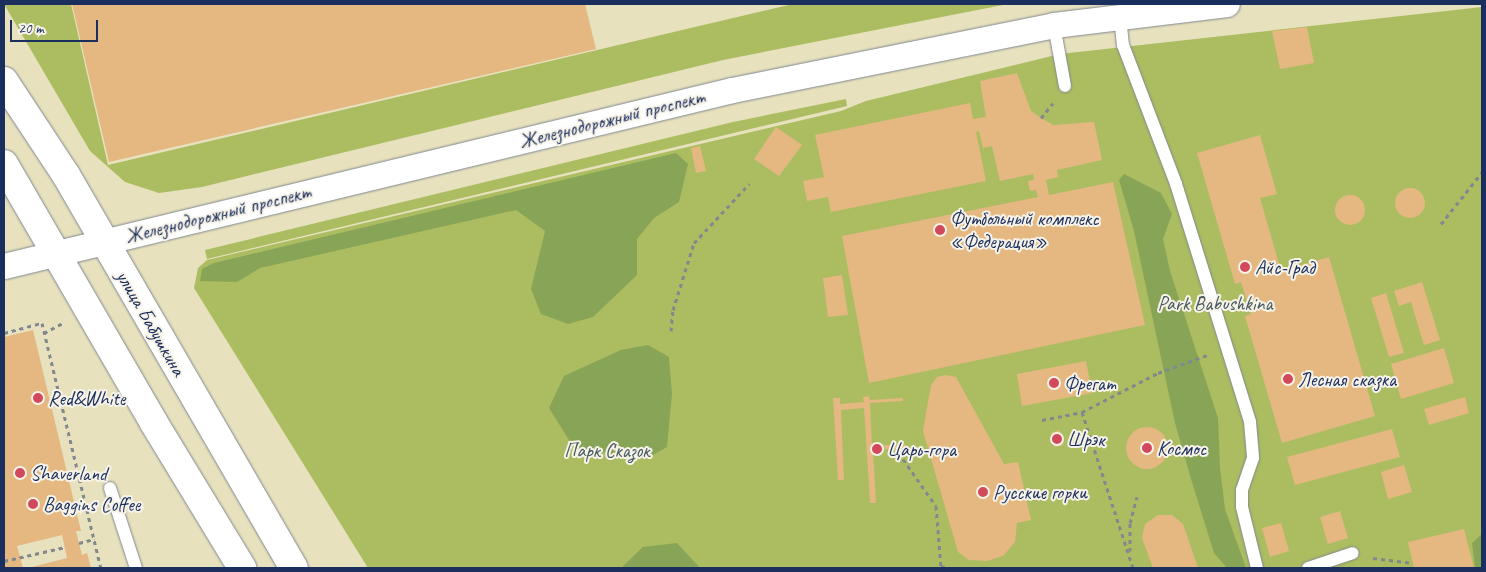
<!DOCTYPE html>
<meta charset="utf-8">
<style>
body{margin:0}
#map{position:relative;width:1486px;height:572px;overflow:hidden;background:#e7e1be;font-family:Caveat,sans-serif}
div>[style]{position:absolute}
.green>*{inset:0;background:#abbd60}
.forest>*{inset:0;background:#88a456}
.building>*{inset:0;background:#e4b880}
.round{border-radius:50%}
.path>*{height:3px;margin-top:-1.5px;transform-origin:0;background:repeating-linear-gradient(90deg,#81888e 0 4px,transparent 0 8px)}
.roads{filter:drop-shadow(0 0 1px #81888e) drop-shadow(0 0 1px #81888e)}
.service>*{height:12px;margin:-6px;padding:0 6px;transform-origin:6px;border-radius:6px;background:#fff}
.minor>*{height:25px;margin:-12.5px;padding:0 12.5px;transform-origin:12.5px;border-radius:12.5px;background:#fff}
.tertiary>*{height:28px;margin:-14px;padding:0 14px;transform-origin:14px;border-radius:14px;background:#fff}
.dots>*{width:14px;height:14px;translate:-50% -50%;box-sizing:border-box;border:2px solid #f7f3e8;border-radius:50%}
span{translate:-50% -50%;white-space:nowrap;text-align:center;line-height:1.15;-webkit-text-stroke:4px #f7f3e8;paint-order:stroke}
.street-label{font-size:20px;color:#1b2f5e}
.poi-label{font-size:20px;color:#1b2f5e}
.left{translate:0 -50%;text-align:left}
.park-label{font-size:20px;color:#465a5f}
.frame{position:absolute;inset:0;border:5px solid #1b2f5e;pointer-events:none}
.scale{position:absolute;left:10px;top:20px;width:88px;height:22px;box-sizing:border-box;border:2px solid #1b2f5e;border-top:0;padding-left:6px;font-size:15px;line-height:18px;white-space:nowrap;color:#1b2f5e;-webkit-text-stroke:4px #f7f3e8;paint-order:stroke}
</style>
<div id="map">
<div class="green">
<div style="clip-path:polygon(4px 4px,71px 4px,108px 165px,793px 4px,1008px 4px,723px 60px,202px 187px,159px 193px,125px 182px,90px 151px)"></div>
<div style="clip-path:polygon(1482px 7px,1482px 568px,368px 568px,194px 288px,198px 268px,207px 260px,841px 111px,866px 101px,1060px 54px)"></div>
<div style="clip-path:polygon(846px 99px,847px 106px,207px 259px,205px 250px,733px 122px)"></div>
</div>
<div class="forest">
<div style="clip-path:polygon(676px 153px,688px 164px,679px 202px,654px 218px,637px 239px,637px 275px,593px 317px,568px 324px,541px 314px,531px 289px,545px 231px,516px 210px,260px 268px,237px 282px,200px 281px,202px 269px,214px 263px)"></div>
<div style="clip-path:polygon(1124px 174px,1161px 193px,1172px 214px,1163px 239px,1170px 271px,1218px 418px,1220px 468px,1225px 509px,1246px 568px,1227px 568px,1214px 553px,1191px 479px,1175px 423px,1134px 231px,1119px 180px)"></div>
<div style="clip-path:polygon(648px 345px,669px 357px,672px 394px,667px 447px,646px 459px,574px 448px,549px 408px,564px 376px,621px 350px)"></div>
<div style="clip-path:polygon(1482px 534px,1482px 568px,1475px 568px,1472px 543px)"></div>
<div style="clip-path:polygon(677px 543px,700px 568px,621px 568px,643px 547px)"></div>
</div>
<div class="building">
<div style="clip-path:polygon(72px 4px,585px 4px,596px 49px,109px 162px)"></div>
<div style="clip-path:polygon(1307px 27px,1314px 63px,1280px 69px,1272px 31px)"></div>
<div style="clip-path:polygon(1017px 73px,1031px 111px,1041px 118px,1053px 125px,1094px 122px,1102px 160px,1057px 170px,1058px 177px,1046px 180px,1049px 195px,1113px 182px,1145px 325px,869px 383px,842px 236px,1038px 197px,1036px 190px,1030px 191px,1028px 181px,1034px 180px,1033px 174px,1000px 181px,992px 146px,983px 148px,979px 131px,976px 132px,986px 181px,831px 212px,828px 197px,807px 201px,803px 181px,824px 177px,815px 135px,970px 103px,973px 119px,986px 117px,980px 81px)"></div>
<div style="clip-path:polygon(776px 127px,802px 145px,779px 176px,754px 159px)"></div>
<div style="clip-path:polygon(1260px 135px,1277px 194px,1260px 198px,1281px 271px,1329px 257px,1375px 416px,1282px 443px,1245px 316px,1251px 314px,1241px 282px,1235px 284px,1197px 153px)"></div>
<div style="clip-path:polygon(700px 146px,706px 171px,696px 173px,691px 148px)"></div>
<div class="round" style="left:1395px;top:188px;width:30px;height:30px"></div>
<div class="round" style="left:1335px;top:195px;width:30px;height:30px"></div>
<div style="clip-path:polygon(842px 275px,848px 315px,828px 317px,823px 278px)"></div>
<div style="clip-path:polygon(1422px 282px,1440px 340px,1424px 345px,1411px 302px,1399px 306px,1394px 291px)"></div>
<div style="clip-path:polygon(1386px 293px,1404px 353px,1389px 357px,1371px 298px)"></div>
<div style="clip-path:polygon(33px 330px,81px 531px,76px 531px,82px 555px,87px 553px,91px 568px,28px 568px,67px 558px,62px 535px,17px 546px,23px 568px,4px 568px,4px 337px)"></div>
<div style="clip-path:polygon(1444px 348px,1454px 383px,1401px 399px,1391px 364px)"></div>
<div style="clip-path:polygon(1086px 361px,1092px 393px,1022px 406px,1017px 374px)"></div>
<div style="clip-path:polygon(946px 375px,956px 377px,1004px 464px,1018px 462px,1031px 520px,1017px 523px,1015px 542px,1003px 556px,987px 561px,969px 560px,958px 552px,923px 431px,931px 385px,937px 377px)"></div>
<div style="clip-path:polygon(869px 396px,870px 400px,903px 398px,903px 401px,870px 403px,872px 446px,905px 444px,905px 448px,873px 450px,876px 503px,870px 503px,864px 408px,841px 410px,844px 480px,838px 480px,833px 398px,840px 398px,840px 404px,864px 402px,863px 397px)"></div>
<div style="clip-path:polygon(1465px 397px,1469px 413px,1429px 425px,1424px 409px)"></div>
<div class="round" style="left:1126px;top:427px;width:42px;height:42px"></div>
<div style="clip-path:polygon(1392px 429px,1400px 457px,1295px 485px,1287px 457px)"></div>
<div style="clip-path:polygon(1059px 430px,1063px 445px,1055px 447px,1051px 433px)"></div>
<div style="clip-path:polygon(1404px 465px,1412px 492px,1388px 499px,1381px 472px)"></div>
<div style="clip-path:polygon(1340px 511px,1348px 538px,1328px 544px,1320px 517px)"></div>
<div style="clip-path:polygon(1158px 515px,1172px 515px,1183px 524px,1198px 568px,1153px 568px,1142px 538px,1145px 524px)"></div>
<div style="clip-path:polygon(1281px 523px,1289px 551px,1270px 557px,1262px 528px)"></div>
<div style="clip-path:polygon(1464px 529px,1474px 568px,1414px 568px,1408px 542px)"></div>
</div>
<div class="path">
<div style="left:1041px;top:118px;width:19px;rotate:-51deg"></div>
<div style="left:1441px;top:224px;width:66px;rotate:-51.7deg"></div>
<div style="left:671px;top:331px;width:21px;rotate:-85deg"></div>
<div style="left:673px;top:310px;width:70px;rotate:-72.6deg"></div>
<div style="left:694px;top:243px;width:81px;rotate:-47deg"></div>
<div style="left:4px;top:333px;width:39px;rotate:-15deg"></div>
<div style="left:42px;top:323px;width:252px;rotate:76.5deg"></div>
<div style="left:44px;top:333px;width:21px;rotate:-28deg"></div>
<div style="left:1082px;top:412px;width:164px;rotate:71.9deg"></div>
<div style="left:1042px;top:420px;width:41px;rotate:-11.3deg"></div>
<div style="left:1082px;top:412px;width:85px;rotate:-27.2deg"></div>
<div style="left:1158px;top:373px;width:52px;rotate:-20.2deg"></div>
<div style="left:903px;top:459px;width:57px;rotate:54.9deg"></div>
<div style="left:936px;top:506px;width:62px;rotate:85.4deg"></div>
<div style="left:79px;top:543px;width:16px;rotate:-15deg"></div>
<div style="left:1130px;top:551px;width:28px;rotate:-90deg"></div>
<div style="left:1130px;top:523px;width:27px;rotate:-75deg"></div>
<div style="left:1373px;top:558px;width:39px;rotate:7deg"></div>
<div style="left:4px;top:561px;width:63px;rotate:-12.9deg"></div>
<div style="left:941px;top:566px;width:6px;rotate:18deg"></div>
</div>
<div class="roads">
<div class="service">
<div style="left:1120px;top:17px;width:28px;rotate:84deg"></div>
<div style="left:1123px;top:45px;width:149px;rotate:69.1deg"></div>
<div style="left:1176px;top:184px;width:249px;rotate:72.7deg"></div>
<div style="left:1250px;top:422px;width:36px;rotate:85deg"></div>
<div style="left:1253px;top:458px;width:34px;rotate:109deg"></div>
<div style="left:1242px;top:490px;width:17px;rotate:90deg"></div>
<div style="left:1242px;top:507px;width:63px;rotate:76.2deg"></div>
<div style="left:1054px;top:25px;width:62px;rotate:79.8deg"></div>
<div style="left:110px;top:488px;width:84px;rotate:72deg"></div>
<div style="left:1308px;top:568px;width:47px;rotate:-18.4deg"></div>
</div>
<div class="minor">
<div style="left:4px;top:266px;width:749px;rotate:-13.59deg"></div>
<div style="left:732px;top:90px;width:328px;rotate:-11.4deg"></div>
<div style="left:1054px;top:25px;width:174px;rotate:-6.9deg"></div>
</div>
<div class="tertiary">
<div style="left:4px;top:81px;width:113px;rotate:56.6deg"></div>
<div style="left:66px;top:175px;width:454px;rotate:59.9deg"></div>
<div style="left:4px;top:164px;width:299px;rotate:59.9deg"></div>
<div style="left:154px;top:423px;width:170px;rotate:58.7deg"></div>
</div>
</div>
<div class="dots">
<div style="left:940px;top:230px;background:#d1495b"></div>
<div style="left:1245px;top:267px;background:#d1495b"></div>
<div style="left:1288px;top:379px;background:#d1495b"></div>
<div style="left:1054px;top:383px;background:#d1495b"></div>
<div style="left:38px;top:398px;background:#d1495b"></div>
<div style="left:1057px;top:439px;background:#d1495b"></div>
<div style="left:1147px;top:448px;background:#d1495b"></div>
<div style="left:877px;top:449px;background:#d1495b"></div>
<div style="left:20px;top:473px;background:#d1495b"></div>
<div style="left:983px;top:492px;background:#d1495b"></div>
<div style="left:33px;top:504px;background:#d1495b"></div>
</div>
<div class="street-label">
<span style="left:612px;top:119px;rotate:-14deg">Железнодорожный проспект</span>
<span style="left:218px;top:214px;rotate:-14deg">Железнодорожный проспект</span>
<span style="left:151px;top:323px;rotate:60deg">улица Бабушкина</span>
</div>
<div class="poi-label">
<span class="left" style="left:950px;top:230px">Футбольный комплекс<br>«Федерация»</span>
<span class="left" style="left:1255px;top:267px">Айс-Град</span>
<span class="left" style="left:1298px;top:379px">Лесная сказка</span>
<span class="left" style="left:1064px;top:383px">Фрегат</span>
<span class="left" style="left:48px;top:398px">Red&amp;White</span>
<span class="left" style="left:1067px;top:439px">Шрэк</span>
<span class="left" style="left:1157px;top:448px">Космос</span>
<span class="left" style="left:887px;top:449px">Царь-гора</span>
<span class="left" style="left:30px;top:473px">Shaverland</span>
<span class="left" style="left:993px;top:492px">Русские горки</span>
<span class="left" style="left:43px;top:504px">Baggins Coffee</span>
</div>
<div class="park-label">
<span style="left:1215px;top:303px">Park Babushkina</span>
<span style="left:607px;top:450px">Парк Сказок</span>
</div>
<div class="frame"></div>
<div class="scale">20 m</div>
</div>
